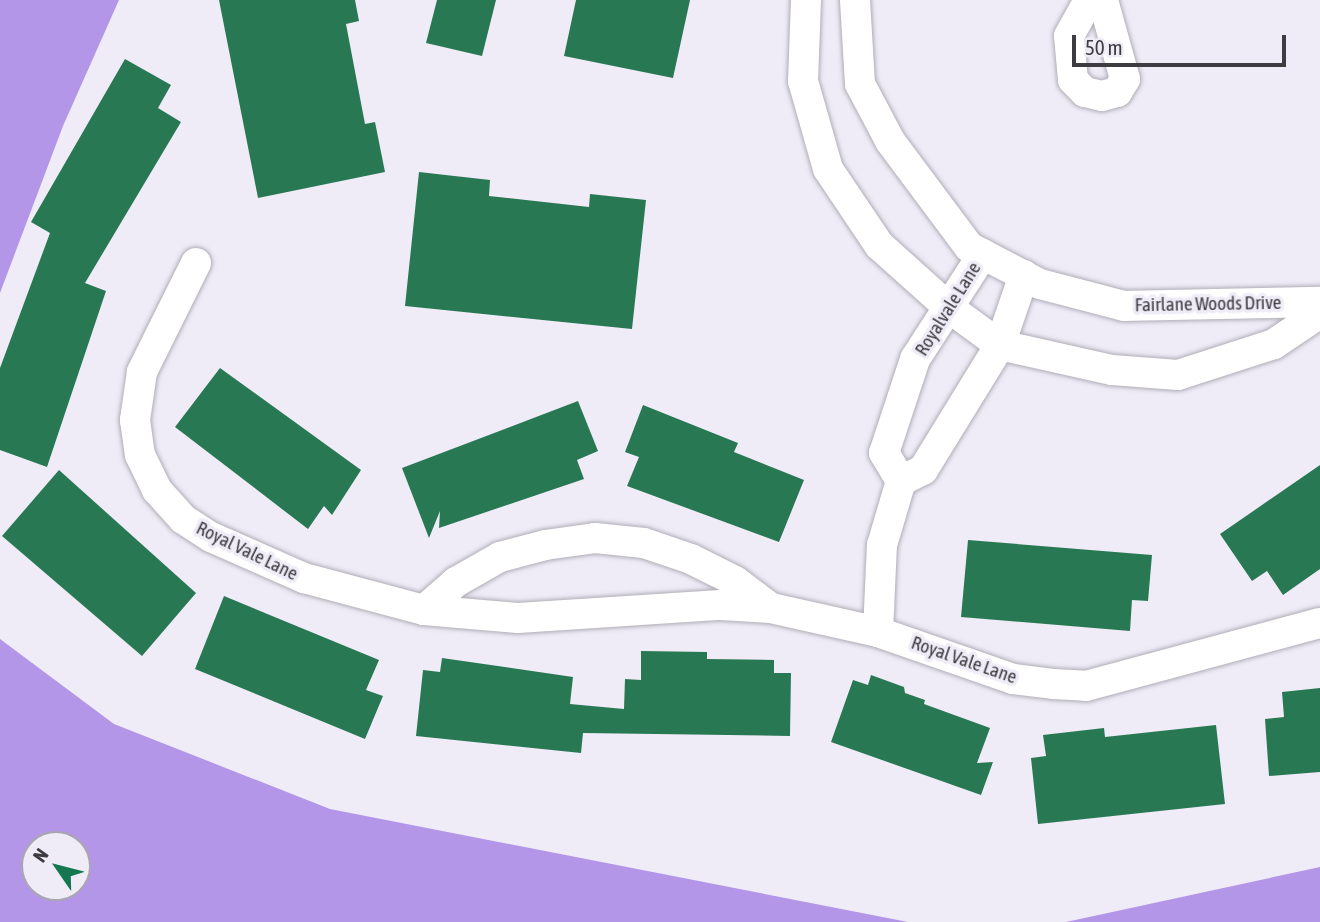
<!DOCTYPE html>
<style>
body{margin:0}
#map{position:relative;width:1320px;height:922px;overflow:hidden;background:#efecf7;font-family:"Asap Condensed",sans-serif}
div>[style]{position:absolute}
.forest>*{inset:0;background:#b496e9}
.building>*{inset:0;background:#297854}
.roads{filter:drop-shadow(0 0 2px #b0adb7) drop-shadow(0 0 2px #b0adb7)}
.minor>*{height:30px;margin:-15px;padding:0 15px;transform-origin:15px;border-radius:15px;background:#fff}
span{translate:-50% -50%;white-space:nowrap;text-align:center;line-height:1.15;-webkit-text-stroke:7px #efecf7;paint-order:stroke}
.street-label{font-size:19px;color:#3d3c40}
.north{position:absolute;left:21px;top:831px;width:70px;height:70px;box-sizing:border-box;background:#efecf7;border:2px solid #a8a6ae;border-radius:50%;rotate:305deg;font-size:19px;font-weight:700;line-height:28px;text-align:center;color:#3d3c40}
.north::after{content:'';display:block;margin:auto;width:24px;height:32px;background:#14774f;clip-path:polygon(50% 0,100% 100%,50% 72%,0 100%)}
.scale{position:absolute;left:1072px;top:35px;width:214px;height:32px;box-sizing:border-box;border:4px solid #3d3c40;border-top:0;padding-left:9px;font-size:21px;line-height:24px;white-space:nowrap;color:#3d3c40;-webkit-text-stroke:5px #efecf7;paint-order:stroke}
</style>
<div id="map">
<div class="forest">
<div style="clip-path:polygon(0 0,119px 0,63px 126px,0 293px)"></div>
<div style="clip-path:polygon(evenodd,0 639px,114px 724px,330px 809px,908px 922px,0 922px,0 639px,35px 845px,77px 845px,77px 887px,35px 887px,35px 845px)"></div>
<div style="clip-path:polygon(1320px 867px,1320px 922px,1066px 922px)"></div>
</div>
<div class="building">
<div style="clip-path:polygon(219px 0,355px 0,359px 21px,346px 24px,365px 124px,375px 122px,385px 172px,258px 198px)"></div>
<div style="clip-path:polygon(437px 0,496px 0,482px 56px,426px 43px)"></div>
<div style="clip-path:polygon(576px 0,690px 0,673px 78px,564px 56px)"></div>
<div style="clip-path:polygon(125px 59px,171px 85px,158px 108px,181px 122px,85px 283px,106px 291px,47px 467px,0 450px,0 368px,50px 233px,31px 222px)"></div>
<div style="clip-path:polygon(419px 172px,490px 180px,489px 196px,589px 207px,590px 194px,646px 200px,632px 329px,405px 306px)"></div>
<div style="clip-path:polygon(220px 368px,361px 470px,332px 515px,324px 506px,308px 529px,175px 427px)"></div>
<div style="clip-path:polygon(578px 401px,598px 451px,577px 460px,584px 479px,439px 528px,440px 511px,429px 538px,402px 468px)"></div>
<div style="clip-path:polygon(643px 405px,738px 443px,734px 452px,804px 480px,779px 542px,627px 486px,639px 457px,625px 452px)"></div>
<div style="clip-path:polygon(1320px 465px,1320px 569px,1283px 595px,1267px 571px,1252px 581px,1220px 534px)"></div>
<div style="clip-path:polygon(59px 470px,196px 593px,142px 656px,2px 536px)"></div>
<div style="clip-path:polygon(968px 540px,1152px 555px,1148px 601px,1132px 600px,1130px 631px,961px 617px)"></div>
<div style="clip-path:polygon(224px 596px,379px 660px,366px 690px,383px 696px,365px 739px,195px 669px)"></div>
<div style="clip-path:polygon(641px 651px,707px 652px,707px 659px,774px 660px,774px 673px,791px 673px,790px 736px,583px 733px,581px 753px,416px 736px,423px 670px,440px 672px,442px 658px,573px 677px,570px 704px,624px 709px,625px 679px,641px 680px)"></div>
<div style="clip-path:polygon(871px 675px,904px 687px,905px 693px,925px 700px,924px 704px,990px 728px,977px 763px,993px 762px,981px 795px,831px 742px,853px 680px,868px 685px)"></div>
<div style="clip-path:polygon(1320px 688px,1320px 772px,1269px 776px,1265px 719px,1284px 717px,1282px 692px)"></div>
<div style="clip-path:polygon(1216px 725px,1225px 804px,1038px 824px,1031px 758px,1046px 756px,1043px 735px,1104px 728px,1105px 737px)"></div>
</div>
<div class="roads">
<div class="minor">
<div style="left:806px;top:0;width:81px;rotate:92.1deg"></div>
<div style="left:803px;top:81px;width:91px;rotate:74.1deg"></div>
<div style="left:828px;top:169px;width:92px;rotate:56.1deg"></div>
<div style="left:879px;top:245px;width:93px;rotate:41.9deg"></div>
<div style="left:948px;top:307px;width:64px;rotate:36.2deg"></div>
<div style="left:1000px;top:345px;width:115px;rotate:12.6deg"></div>
<div style="left:1112px;top:370px;width:66px;rotate:4.3deg"></div>
<div style="left:1178px;top:375px;width:101px;rotate:-17.9deg"></div>
<div style="left:1274px;top:344px;width:55px;rotate:-34deg"></div>
<div style="left:855px;top:0;width:84px;rotate:86.6deg"></div>
<div style="left:860px;top:84px;width:64px;rotate:62.2deg"></div>
<div style="left:890px;top:141px;width:132px;rotate:53.3deg"></div>
<div style="left:969px;top:247px;width:80px;rotate:27.5deg"></div>
<div style="left:1040px;top:284px;width:87px;rotate:14.7deg"></div>
<div style="left:1124px;top:306px;width:196px;rotate:-1.2deg"></div>
<div style="left:1089px;top:0;width:41px;rotate:119.1deg"></div>
<div style="left:1069px;top:36px;width:44px;rotate:84.8deg"></div>
<div style="left:1073px;top:80px;width:17px;rotate:45deg"></div>
<div style="left:1085px;top:92px;width:17px;rotate:13deg"></div>
<div style="left:1102px;top:96px;width:16px;rotate:-15deg"></div>
<div style="left:1117px;top:92px;width:15px;rotate:-58deg"></div>
<div style="left:1125px;top:79px;width:82px;rotate:-105.6deg"></div>
<div style="left:196px;top:263px;width:122px;rotate:116.4deg"></div>
<div style="left:142px;top:372px;width:49px;rotate:98.3deg"></div>
<div style="left:135px;top:420px;width:35px;rotate:82deg"></div>
<div style="left:140px;top:455px;width:39px;rotate:64deg"></div>
<div style="left:157px;top:490px;width:39px;rotate:48deg"></div>
<div style="left:183px;top:519px;width:33px;rotate:33deg"></div>
<div style="left:211px;top:537px;width:102px;rotate:23.8deg"></div>
<div style="left:304px;top:578px;width:124px;rotate:14.9deg"></div>
<div style="left:424px;top:610px;width:94px;rotate:4.9deg"></div>
<div style="left:518px;top:618px;width:203px;rotate:-3.7deg"></div>
<div style="left:721px;top:605px;width:50px;rotate:3.4deg"></div>
<div style="left:771px;top:608px;width:110px;rotate:12.6deg"></div>
<div style="left:878px;top:632px;width:143px;rotate:19.2deg"></div>
<div style="left:1013px;top:679px;width:40px;rotate:7.1deg"></div>
<div style="left:1053px;top:684px;width:33px;rotate:3deg"></div>
<div style="left:1086px;top:686px;width:242px;rotate:-15.1deg"></div>
<div style="left:901px;top:481px;width:33px;rotate:-121deg"></div>
<div style="left:884px;top:453px;width:99px;rotate:-71.7deg"></div>
<div style="left:915px;top:359px;width:125px;rotate:-57.1deg"></div>
<div style="left:424px;top:610px;width:43px;rotate:-41.2deg"></div>
<div style="left:456px;top:582px;width:51px;rotate:-29.6deg"></div>
<div style="left:500px;top:557px;width:47px;rotate:-14.9deg"></div>
<div style="left:545px;top:545px;width:50px;rotate:-8deg"></div>
<div style="left:595px;top:538px;width:49px;rotate:5.8deg"></div>
<div style="left:644px;top:543px;width:50px;rotate:18.8deg"></div>
<div style="left:691px;top:559px;width:49px;rotate:26.6deg"></div>
<div style="left:735px;top:581px;width:45px;rotate:36.9deg"></div>
<div style="left:878px;top:632px;width:87px;rotate:-87.4deg"></div>
<div style="left:882px;top:545px;width:67px;rotate:-73.5deg"></div>
<div style="left:901px;top:481px;width:25px;rotate:-27deg"></div>
<div style="left:923px;top:470px;width:147px;rotate:-58.4deg"></div>
<div style="left:1000px;top:345px;width:74px;rotate:-71.1deg"></div>
</div>
</div>
<div class="street-label">
<span style="left:1208px;top:304px;rotate:-1deg">Fairlane Woods Drive</span>
<span style="left:948px;top:309px;rotate:-58deg">Royalvale Lane</span>
<span style="left:247px;top:551px;rotate:26deg">Royal Vale Lane</span>
<span style="left:964px;top:660px;rotate:19deg">Royal Vale Lane</span>
</div>
<div class="north">N</div>
<div class="scale">50 m</div>
</div>
